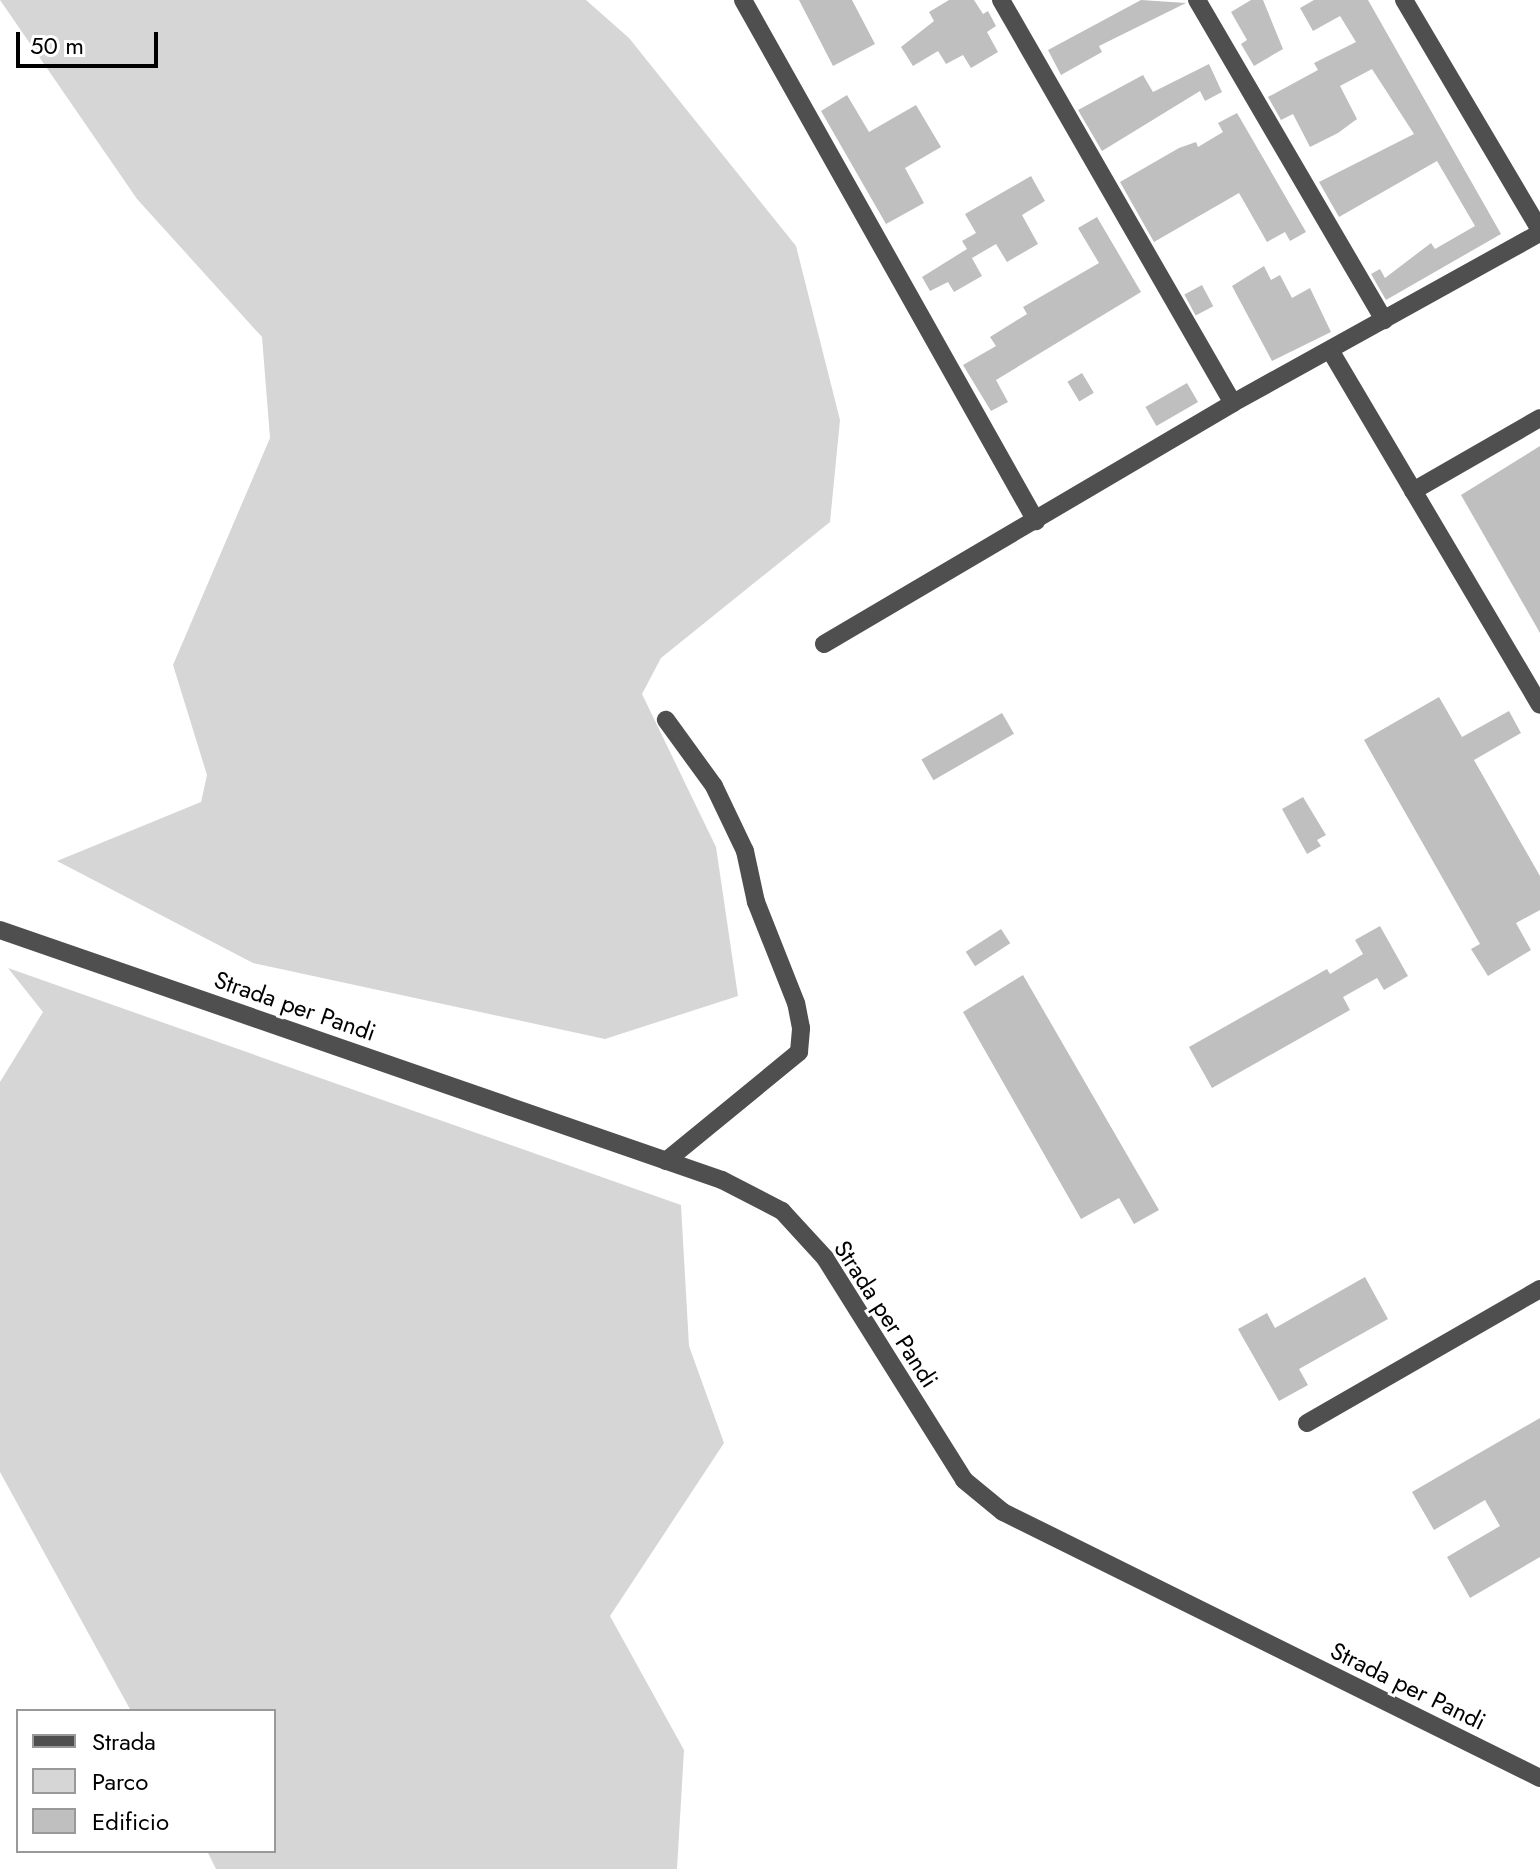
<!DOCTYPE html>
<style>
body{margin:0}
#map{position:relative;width:1540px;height:1869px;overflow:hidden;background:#fff;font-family:Jost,sans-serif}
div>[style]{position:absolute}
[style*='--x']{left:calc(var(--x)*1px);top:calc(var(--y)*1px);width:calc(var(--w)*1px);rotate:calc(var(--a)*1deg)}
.green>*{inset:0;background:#d6d6d6}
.building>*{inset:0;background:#bfbfbf;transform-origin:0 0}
.minor>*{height:18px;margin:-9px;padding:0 9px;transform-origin:9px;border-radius:9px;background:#4f4f4f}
span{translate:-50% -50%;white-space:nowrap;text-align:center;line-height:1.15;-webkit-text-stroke:6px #fff;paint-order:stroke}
.street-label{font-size:24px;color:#000}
.legend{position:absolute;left:16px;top:1709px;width:260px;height:144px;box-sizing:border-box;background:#fff;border:2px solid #999;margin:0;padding:10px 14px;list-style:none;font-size:24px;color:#000}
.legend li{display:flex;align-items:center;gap:16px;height:40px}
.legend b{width:40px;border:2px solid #999}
.scale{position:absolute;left:16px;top:32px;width:142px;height:36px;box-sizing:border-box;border:4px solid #000;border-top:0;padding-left:10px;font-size:24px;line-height:28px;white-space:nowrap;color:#000;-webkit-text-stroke:6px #fff;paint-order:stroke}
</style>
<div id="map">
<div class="green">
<div style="clip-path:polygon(0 0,586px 0,629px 38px,796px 246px,840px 420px,830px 522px,661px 658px,642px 694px,716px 847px,738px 996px,605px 1039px,253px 963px,57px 861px,201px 802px,207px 775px,173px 665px,270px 438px,262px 337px,137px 199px)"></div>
<div style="clip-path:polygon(8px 968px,681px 1205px,689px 1346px,724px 1443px,610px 1616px,684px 1750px,677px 1869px,216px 1869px,207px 1851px,274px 1851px,274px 1711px,131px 1711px,0 1472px,0 1082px,43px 1012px)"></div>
</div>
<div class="building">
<div style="clip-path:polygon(799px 0,852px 0,875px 44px,833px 66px)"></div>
<div style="clip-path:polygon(949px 0,974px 0,983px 14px,988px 11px,996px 26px,987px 32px,998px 52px,971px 68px,963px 55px,946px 64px,938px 51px,913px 66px,901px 47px,934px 21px,929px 12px)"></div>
<div style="clip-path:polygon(1141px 0,1186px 3px,1099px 46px,1102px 52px,1061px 75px,1048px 50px)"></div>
<div style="clip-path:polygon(1251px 0,1263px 0,1283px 49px,1254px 66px,1241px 44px,1247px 40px,1231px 12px)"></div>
<div style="clip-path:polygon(1314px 0,1368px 0,1501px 234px,1386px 300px,1371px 274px,1380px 269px,1385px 278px,1431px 243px,1435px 249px,1475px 226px,1437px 161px,1339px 217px,1319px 182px,1414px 134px,1372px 69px,1340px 86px,1357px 119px,1338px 133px,1310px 147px,1293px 114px,1281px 120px,1268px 97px,1318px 70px,1314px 63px,1356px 42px,1340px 16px,1313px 31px,1300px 8px)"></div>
<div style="clip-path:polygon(1209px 64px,1222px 92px,1205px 101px,1200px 91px,1102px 151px,1078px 110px,1143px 75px,1153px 92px)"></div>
<div style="clip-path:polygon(847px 95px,869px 132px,916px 105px,941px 147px,905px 168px,924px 203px,886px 224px,821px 111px)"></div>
<div style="clip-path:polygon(1237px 113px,1306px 232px,1290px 241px,1285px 232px,1267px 242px,1239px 193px,1154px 242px,1120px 182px,1179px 148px,1196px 142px,1198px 147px,1223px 132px,1218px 123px)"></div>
<div style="clip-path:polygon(1031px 176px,1045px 201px,1022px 215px,1038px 244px,1007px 262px,996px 244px,972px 258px,968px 251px,982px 276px,954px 292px,948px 282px,930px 291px,922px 277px,967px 249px,962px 241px,976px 233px,965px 214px)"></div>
<div style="clip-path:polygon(1097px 217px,1141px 292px,996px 380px,1008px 402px,991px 411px,963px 365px,996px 346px,990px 337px,1027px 314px,1023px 307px,1099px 263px,1078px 228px)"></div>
<div style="clip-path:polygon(1264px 266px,1271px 280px,1280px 275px,1292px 298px,1310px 288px,1331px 332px,1272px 361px,1232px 286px)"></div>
<div style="left:1202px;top:285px;width:24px;height:20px;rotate:62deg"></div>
<div style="left:1082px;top:373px;width:23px;height:17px;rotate:59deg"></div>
<div style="left:1187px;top:383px;width:22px;height:48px;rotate:60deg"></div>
<div style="clip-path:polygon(1540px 446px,1540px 633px,1461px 495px)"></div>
<div style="clip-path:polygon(1439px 697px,1462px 737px,1509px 711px,1521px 733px,1474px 760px,1540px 876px,1540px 910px,1516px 923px,1531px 950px,1488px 976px,1471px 949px,1480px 944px,1364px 740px)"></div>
<div style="left:1002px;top:713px;width:24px;height:93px;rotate:60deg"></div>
<div style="clip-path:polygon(1303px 797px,1326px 835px,1317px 840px,1321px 846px,1307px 854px,1282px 809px)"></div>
<div style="clip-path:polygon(1380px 926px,1408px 976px,1384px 990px,1377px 978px,1343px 997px,1350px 1010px,1212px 1088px,1189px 1047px,1327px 969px,1330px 974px,1363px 954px,1355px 940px)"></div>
<div style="left:1001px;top:929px;width:17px;height:42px;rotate:57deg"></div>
<div style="clip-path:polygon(1023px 975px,1159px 1210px,1134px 1224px,1119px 1198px,1081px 1219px,963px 1012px)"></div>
<div style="clip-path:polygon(1365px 1277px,1388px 1319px,1299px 1369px,1308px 1385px,1279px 1401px,1238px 1329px,1267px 1313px,1275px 1328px)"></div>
<div style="clip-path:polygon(1540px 1418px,1540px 1557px,1470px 1598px,1447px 1557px,1500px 1526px,1485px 1500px,1434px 1530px,1412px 1492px)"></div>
</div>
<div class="minor">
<div style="--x:743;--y:0;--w:598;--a:60.65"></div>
<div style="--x:1001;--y:0;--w:465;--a:60.1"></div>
<div style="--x:1197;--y:0;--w:371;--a:59.7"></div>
<div style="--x:1404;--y:0;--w:267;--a:59.4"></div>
<div style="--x:1330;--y:350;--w:412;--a:59.4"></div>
<div style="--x:1413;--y:491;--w:146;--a:-29.9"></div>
<div style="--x:824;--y:644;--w:475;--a:-30.5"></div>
<div style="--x:1233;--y:403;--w:351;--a:-29"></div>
<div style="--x:0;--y:930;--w:764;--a:19.1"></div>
<div style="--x:722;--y:1180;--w:68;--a:27.3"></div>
<div style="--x:782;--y:1211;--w:64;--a:47.5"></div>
<div style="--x:825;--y:1258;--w:262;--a:57.9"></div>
<div style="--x:964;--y:1480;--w:50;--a:39.4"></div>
<div style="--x:1003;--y:1512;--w:599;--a:26.35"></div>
<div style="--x:666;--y:1161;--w:172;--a:-39.3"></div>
<div style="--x:799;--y:1052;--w:24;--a:-85"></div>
<div style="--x:801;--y:1028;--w:25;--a:-101"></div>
<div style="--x:796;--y:1003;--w:109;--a:-111.6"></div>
<div style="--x:756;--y:902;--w:52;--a:-102.2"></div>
<div style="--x:745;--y:851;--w:72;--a:-115.5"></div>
<div style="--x:714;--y:786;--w:82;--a:-126"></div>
<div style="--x:1307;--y:1423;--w:269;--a:-29.9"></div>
</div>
<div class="street-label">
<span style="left:295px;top:1006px;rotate:19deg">Strada per Pandi</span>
<span style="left:886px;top:1314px;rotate:57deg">Strada per Pandi</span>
<span style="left:1408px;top:1686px;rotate:26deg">Strada per Pandi</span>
</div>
<ul class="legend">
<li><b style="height:10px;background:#4f4f4f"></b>Strada</li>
<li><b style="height:22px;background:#d6d6d6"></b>Parco</li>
<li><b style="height:22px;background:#bfbfbf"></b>Edificio</li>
</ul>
<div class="scale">50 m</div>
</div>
